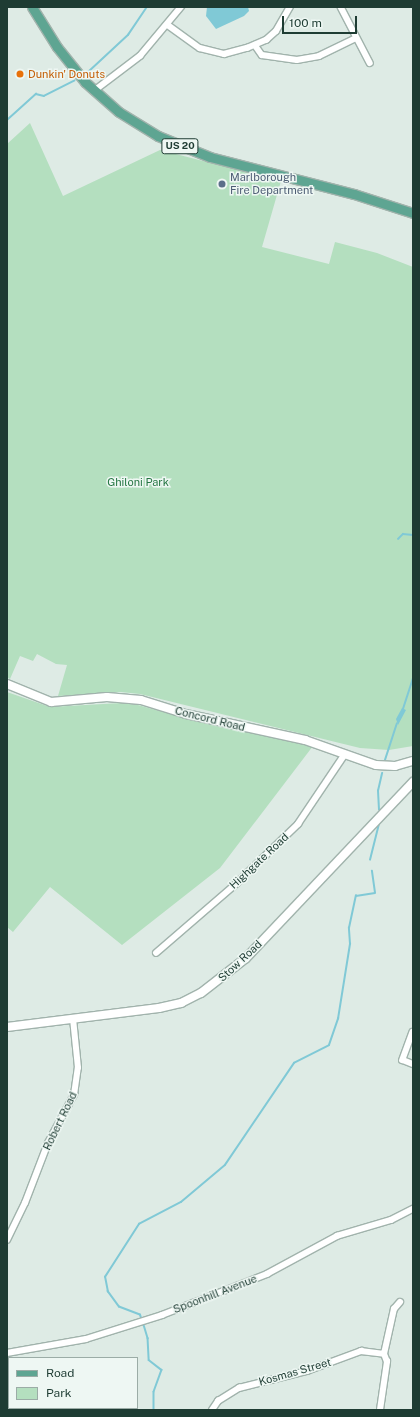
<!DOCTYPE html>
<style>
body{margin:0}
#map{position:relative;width:420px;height:1417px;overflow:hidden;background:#deebe5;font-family:"Public Sans",sans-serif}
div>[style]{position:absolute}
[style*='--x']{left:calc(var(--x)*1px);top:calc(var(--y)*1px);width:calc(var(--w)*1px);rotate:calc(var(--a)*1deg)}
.green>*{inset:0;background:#b4dfbf}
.water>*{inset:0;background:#80c9d6}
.stream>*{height:1.5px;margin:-0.75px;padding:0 0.75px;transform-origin:0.75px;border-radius:0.75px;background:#80c9d6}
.roads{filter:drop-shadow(1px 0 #a1b3ac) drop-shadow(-1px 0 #a1b3ac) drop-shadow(0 1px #a1b3ac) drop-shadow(0 -1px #a1b3ac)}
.street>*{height:5.5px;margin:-2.75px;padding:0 2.75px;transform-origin:2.75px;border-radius:2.75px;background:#fff}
.secondary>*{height:8px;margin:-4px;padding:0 4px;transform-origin:4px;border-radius:4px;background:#fff}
.primary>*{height:9px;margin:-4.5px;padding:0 4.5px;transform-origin:4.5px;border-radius:4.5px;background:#5ea592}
.dots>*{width:11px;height:11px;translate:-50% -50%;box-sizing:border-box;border:2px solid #eef7f3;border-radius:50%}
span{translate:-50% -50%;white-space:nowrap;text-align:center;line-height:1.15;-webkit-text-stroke:3px #eef7f3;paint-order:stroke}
.shield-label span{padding:1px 3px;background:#eef7f3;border:1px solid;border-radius:3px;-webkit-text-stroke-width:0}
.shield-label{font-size:10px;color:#1e3c33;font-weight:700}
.food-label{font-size:11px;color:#c56008}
.left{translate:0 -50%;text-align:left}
.service-label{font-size:11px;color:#4e5e75}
.park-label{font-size:11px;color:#257643}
.street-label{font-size:11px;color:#1e3c33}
.frame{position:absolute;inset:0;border:8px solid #1e3c33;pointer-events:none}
.legend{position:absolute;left:8px;top:1357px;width:130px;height:52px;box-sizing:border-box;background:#eef7f3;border:1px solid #9baca6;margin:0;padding:5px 7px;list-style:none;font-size:12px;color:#1e3c33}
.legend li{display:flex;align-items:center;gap:8px;height:20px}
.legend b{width:20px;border:1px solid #9baca6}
.scale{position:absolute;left:282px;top:16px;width:75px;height:18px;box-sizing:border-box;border:2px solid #1e3c33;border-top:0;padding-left:5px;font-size:12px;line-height:14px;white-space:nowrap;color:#1e3c33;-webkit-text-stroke:3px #eef7f3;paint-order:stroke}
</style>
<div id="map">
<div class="green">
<div style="clip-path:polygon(30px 123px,63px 196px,160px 150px,281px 181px,262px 247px,329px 264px,335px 242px,377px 253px,413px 267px,413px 746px,389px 750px,360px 748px,140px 694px,121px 692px,58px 696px,67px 665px,56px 664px,37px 654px,33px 661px,20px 656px,10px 679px,7px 677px,7px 144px)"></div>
<div style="clip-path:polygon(7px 692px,50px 707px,121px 703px,138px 705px,199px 722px,313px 746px,220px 868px,122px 945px,50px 887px,13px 932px,7px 927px)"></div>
</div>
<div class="water">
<div style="clip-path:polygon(207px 7px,248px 7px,249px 11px,244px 16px,216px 29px,206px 16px)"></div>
<div style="clip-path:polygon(402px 708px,406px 710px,398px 725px,396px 719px)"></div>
</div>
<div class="stream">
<div style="--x:87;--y:73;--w:56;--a:-42.8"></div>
<div style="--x:128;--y:35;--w:34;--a:-56"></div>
<div style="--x:7;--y:120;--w:39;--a:-42"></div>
<div style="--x:36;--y:94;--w:8;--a:14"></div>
<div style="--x:44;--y:96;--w:34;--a:-27"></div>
<div style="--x:398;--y:539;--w:7;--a:-45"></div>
<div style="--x:403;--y:534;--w:10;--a:6"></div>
<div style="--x:403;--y:709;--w:33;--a:-72"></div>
<div style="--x:385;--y:760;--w:38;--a:-72"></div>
<div style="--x:379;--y:810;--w:19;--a:-93"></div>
<div style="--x:378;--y:791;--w:18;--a:-77"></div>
<div style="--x:370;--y:860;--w:38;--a:-76"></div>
<div style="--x:141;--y:1318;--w:3;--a:-108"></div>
<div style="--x:140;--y:1315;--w:22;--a:-159"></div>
<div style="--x:119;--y:1307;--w:19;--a:-126"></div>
<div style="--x:108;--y:1292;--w:15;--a:-101"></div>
<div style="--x:105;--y:1277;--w:63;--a:-57.3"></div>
<div style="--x:139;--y:1224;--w:47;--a:-27.6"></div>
<div style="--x:181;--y:1202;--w:57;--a:-40.1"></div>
<div style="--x:225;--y:1165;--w:123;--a:-55.9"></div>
<div style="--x:294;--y:1063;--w:39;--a:-27"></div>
<div style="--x:329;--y:1045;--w:28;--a:-71"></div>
<div style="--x:338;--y:1019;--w:76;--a:-80.9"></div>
<div style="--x:350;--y:944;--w:16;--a:-94"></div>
<div style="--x:349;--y:928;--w:33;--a:-78"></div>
<div style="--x:356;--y:896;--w:19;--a:-9"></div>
<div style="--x:375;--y:893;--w:22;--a:-98"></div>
<div style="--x:144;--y:1325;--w:14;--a:73"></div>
<div style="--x:148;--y:1338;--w:22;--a:87"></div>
<div style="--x:149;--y:1360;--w:16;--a:38"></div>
<div style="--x:162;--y:1370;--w:23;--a:110"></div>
<div style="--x:154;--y:1392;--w:18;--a:90"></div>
</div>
<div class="roads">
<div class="street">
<div style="--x:341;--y:7;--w:63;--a:62.6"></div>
<div style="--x:168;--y:25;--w:39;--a:36"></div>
<div style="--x:200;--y:48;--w:25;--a:14"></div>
<div style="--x:224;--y:54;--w:24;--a:-15"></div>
<div style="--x:247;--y:48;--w:21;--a:-23"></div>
<div style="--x:266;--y:40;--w:13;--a:-42"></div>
<div style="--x:276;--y:31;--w:28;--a:-60"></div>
<div style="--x:255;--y:45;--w:12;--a:55"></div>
<div style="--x:262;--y:55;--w:35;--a:8"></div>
<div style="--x:297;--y:60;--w:22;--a:-10"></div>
<div style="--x:319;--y:56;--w:41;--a:-25.9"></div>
<div style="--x:94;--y:91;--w:58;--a:-37.3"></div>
<div style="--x:140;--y:56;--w:64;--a:-50.1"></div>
<div style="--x:156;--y:953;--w:107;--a:-40.8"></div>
<div style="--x:237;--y:883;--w:85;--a:-44"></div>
<div style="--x:298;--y:824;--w:84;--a:-56.1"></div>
<div style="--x:413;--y:1032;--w:30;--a:110"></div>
<div style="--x:403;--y:1060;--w:11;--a:22"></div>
<div style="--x:7;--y:1240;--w:41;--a:-64.1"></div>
<div style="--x:25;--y:1203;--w:64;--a:-69"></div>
<div style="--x:48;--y:1143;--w:55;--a:-61.6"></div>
<div style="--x:74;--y:1095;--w:27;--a:-82"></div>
<div style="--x:78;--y:1068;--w:49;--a:-95.8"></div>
<div style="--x:7;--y:1353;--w:80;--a:-10"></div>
<div style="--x:86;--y:1339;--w:80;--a:-17.5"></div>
<div style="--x:162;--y:1315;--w:113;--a:-21.3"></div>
<div style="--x:267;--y:1274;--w:80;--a:-28.5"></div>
<div style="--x:337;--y:1236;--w:56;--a:-16.5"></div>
<div style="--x:391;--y:1220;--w:25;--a:-27"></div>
<div style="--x:212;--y:1410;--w:11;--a:-56"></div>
<div style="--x:218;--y:1401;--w:25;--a:-32"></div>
<div style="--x:239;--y:1388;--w:70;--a:-14"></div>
<div style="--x:307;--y:1371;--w:58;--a:-20.3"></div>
<div style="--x:361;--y:1351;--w:23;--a:7"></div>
<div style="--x:380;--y:1410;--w:49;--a:-81.7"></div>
<div style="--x:387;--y:1362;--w:9;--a:-111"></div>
<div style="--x:384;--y:1354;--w:46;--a:-77.5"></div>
<div style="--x:394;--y:1309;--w:9;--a:-49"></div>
</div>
<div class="secondary">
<div style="--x:7;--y:684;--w:48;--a:22.2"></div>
<div style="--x:51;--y:702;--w:56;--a:-5.1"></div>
<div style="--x:107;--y:697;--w:34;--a:5"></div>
<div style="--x:141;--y:700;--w:47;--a:17.3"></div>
<div style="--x:186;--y:714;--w:122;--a:12.3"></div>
<div style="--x:305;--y:740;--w:75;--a:19.4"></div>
<div style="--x:376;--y:765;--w:19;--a:3"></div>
<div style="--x:395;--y:766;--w:19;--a:-16"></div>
<div style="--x:7;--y:1027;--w:153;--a:-7.1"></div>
<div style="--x:159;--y:1008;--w:23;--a:-13"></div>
<div style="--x:181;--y:1003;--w:22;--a:-27"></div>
<div style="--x:201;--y:993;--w:57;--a:-37.9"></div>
<div style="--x:246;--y:958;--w:243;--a:-46.5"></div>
</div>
<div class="primary">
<div style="--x:32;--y:7;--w:47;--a:58"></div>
<div style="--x:57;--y:47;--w:45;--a:51.3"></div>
<div style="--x:85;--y:82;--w:45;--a:41.4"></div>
<div style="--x:119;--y:112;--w:46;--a:31.6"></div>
<div style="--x:158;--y:136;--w:56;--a:22"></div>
<div style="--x:210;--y:157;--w:149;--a:14.4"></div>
<div style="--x:354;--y:194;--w:62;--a:17.9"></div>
</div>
</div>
<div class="dots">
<div style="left:20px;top:74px;background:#e8710a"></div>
<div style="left:222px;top:184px;background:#5c6f8a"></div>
</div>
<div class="shield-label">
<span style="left:180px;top:146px">US 20</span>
</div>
<div class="food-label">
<span class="left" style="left:28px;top:74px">Dunkin' Donuts</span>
</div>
<div class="service-label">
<span class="left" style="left:230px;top:184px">Marlborough<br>Fire Department</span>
</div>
<div class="park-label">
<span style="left:138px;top:482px">Ghiloni Park</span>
</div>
<div class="street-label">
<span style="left:210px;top:719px;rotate:14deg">Concord Road</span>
<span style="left:259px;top:861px;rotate:-43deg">Highgate Road</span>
<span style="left:240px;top:961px;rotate:-43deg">Stow Road</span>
<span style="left:60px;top:1121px;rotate:-64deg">Robert Road</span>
<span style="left:215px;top:1294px;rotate:-21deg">Spoonhill Avenue</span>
<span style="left:295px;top:1372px;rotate:-16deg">Kosmas Street</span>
</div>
<div class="frame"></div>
<ul class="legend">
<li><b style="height:5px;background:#5ea592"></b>Road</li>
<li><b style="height:11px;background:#b4dfbf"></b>Park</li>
</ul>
<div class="scale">100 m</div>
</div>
